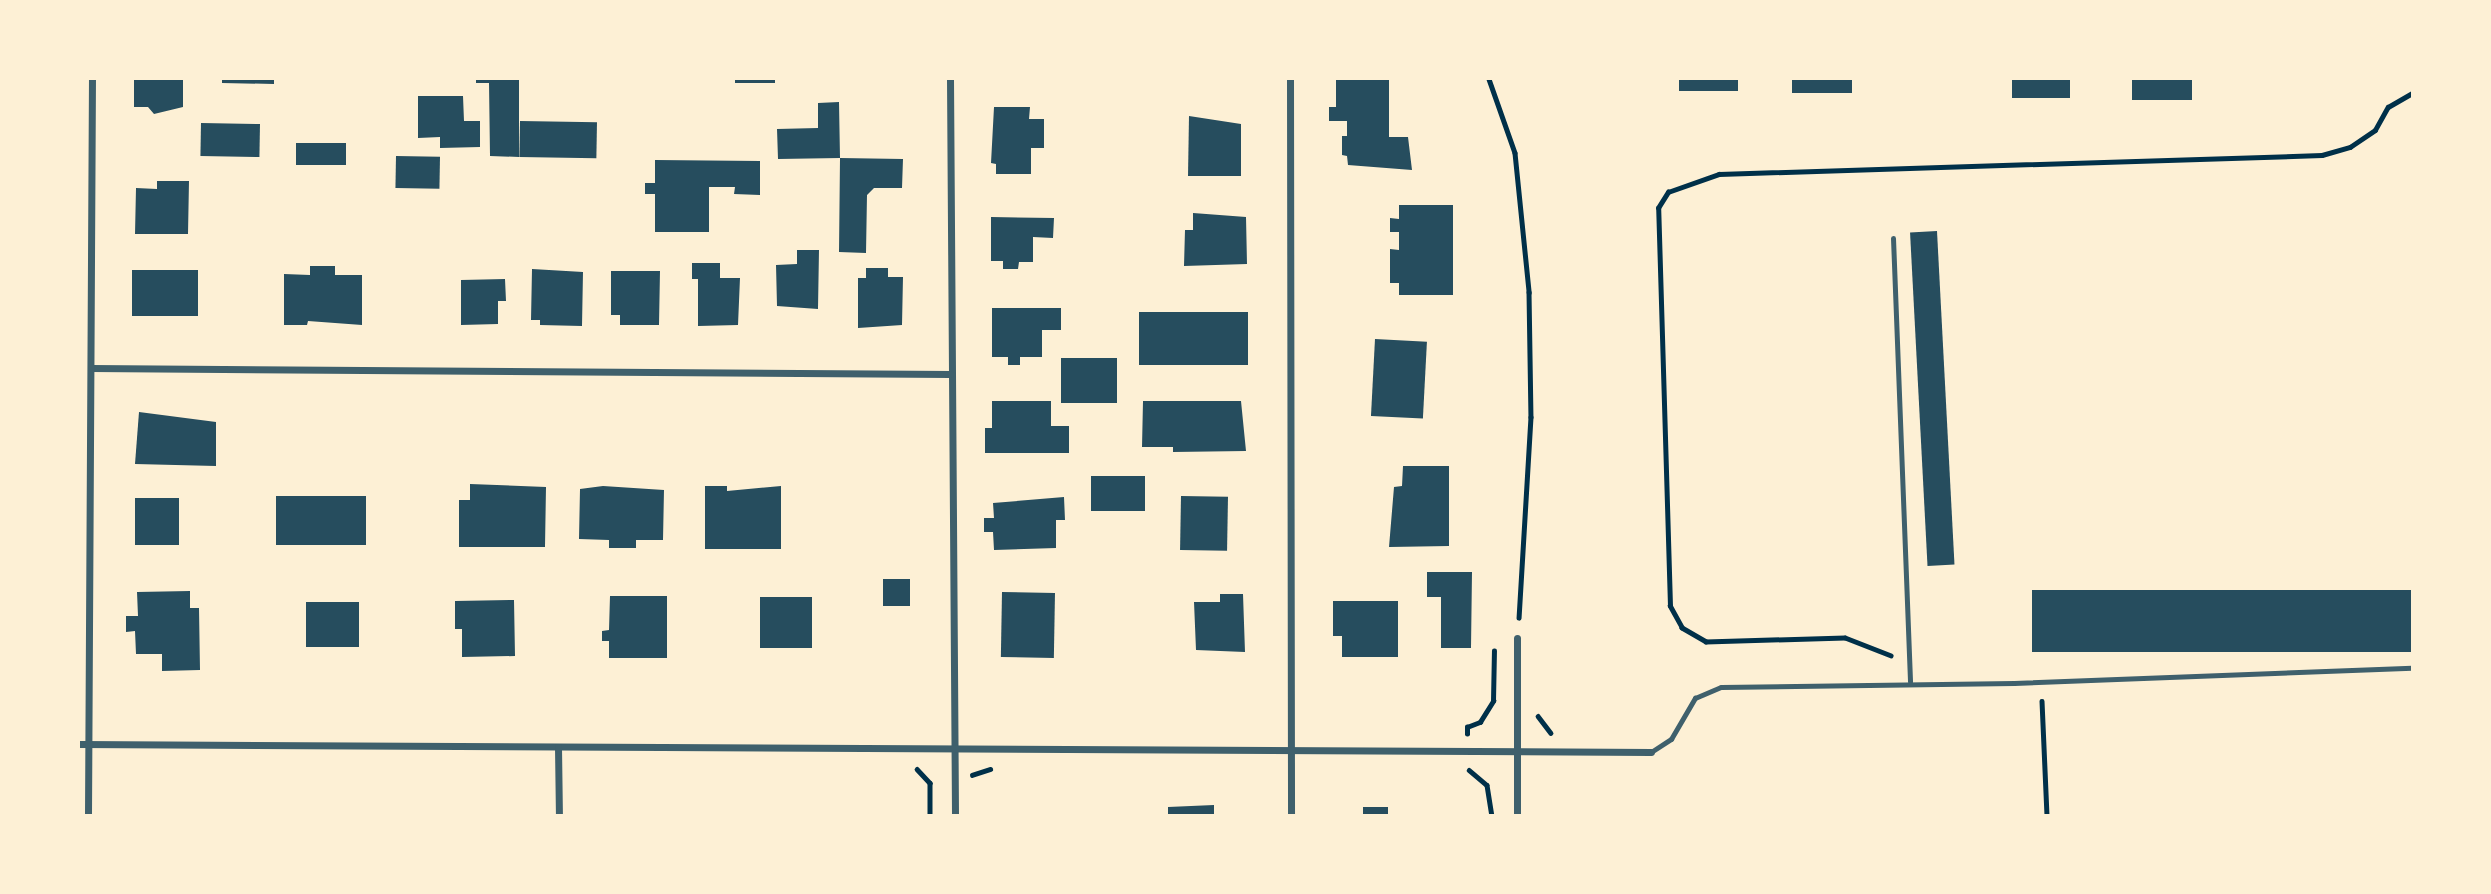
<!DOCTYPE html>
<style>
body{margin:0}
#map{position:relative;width:2491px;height:894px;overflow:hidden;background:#fdf0d5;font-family:"Space Grotesk",sans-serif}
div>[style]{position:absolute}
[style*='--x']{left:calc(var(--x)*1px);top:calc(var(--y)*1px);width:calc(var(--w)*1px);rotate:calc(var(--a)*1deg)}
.building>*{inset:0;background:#264d5e;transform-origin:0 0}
.path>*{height:4.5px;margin:-2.25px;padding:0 2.25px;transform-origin:2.25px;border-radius:2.25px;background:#003049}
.service>*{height:5px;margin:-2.5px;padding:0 2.5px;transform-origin:2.5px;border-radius:2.5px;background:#3f606c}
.minor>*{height:7px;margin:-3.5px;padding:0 3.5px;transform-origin:3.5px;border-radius:3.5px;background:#3f606c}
span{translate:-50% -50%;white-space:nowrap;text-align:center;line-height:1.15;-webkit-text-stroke:5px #fdf0d5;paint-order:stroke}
.frame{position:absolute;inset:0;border:80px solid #fdf0d5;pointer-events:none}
</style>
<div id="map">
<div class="building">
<div style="clip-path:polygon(134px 79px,183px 79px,183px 107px,154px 114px,148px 107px,134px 107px)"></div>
<div style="clip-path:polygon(222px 79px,274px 79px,274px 84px,222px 83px)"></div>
<div style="clip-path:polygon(476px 79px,519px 79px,519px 157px,490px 156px,489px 83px,476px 83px)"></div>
<div style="left:735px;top:79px;width:40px;height:4px"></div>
<div style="clip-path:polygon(1336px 79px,1389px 79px,1389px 137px,1408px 137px,1412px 170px,1348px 165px,1347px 156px,1342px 155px,1342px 136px,1347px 136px,1347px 121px,1329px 121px,1329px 107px,1336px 107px)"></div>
<div style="left:1679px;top:79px;width:59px;height:12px"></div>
<div style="left:1792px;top:79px;width:60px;height:14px"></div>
<div style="left:2012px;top:79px;width:58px;height:19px"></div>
<div style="left:2132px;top:79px;width:60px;height:21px"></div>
<div style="clip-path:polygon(418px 96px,463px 96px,464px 121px,480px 121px,480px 147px,440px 148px,440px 137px,418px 138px)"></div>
<div style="clip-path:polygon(839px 102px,840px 158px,903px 159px,902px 188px,874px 188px,867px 195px,866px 253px,839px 252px,840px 158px,778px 159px,777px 129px,818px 128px,818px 103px)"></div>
<div style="clip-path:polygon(994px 107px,1030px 107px,1029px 119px,1044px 119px,1044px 148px,1031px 148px,1031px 174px,996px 174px,996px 164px,991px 163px)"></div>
<div style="clip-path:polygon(1189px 116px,1241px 124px,1241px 176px,1188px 176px)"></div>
<div style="left:520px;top:121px;width:77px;height:36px;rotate:1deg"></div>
<div style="left:201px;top:123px;width:59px;height:33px;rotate:1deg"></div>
<div style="left:296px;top:143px;width:50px;height:22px"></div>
<div style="left:396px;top:156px;width:44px;height:32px;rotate:1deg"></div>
<div style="clip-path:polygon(655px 160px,760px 161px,760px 195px,734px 194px,735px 187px,709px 187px,709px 232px,655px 232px,655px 194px,645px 194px,645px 183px,655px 183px)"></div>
<div style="clip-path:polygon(157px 181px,189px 181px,188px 234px,135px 234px,136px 188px,157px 189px)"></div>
<div style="clip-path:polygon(1399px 205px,1453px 205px,1453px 295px,1399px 295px,1399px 283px,1390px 283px,1390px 249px,1399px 250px,1399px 232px,1390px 232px,1390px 218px,1399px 219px)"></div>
<div style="clip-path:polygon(1193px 213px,1246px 217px,1247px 264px,1184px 266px,1185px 230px,1193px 230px)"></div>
<div style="clip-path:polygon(991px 217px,1054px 218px,1053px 238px,1033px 237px,1033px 262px,1019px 262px,1018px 269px,1003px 269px,1003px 261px,991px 261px)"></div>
<div style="left:1937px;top:231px;width:334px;height:27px;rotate:87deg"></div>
<div style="clip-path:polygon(797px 250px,819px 250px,818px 309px,777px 306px,776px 265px,797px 264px)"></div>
<div style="clip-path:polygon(692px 263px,720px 263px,720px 278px,740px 278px,738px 325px,698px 326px,698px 279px,692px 279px)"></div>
<div style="clip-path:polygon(310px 266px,335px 266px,335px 275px,362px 275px,362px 325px,308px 321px,307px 325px,284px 325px,284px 274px,310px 275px)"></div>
<div style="clip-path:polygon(866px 268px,888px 268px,888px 277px,903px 277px,902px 325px,858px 328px,858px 278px,866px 278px)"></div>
<div style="clip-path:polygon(532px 269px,583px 272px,582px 326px,540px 325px,540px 320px,531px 320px)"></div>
<div style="left:132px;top:270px;width:66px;height:46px"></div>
<div style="clip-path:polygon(611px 271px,660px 271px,659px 325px,620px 325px,620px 315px,611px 315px)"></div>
<div style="clip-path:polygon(505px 279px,506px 301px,498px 301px,498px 324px,461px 325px,461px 280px)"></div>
<div style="clip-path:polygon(992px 308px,1061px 308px,1061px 330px,1042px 330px,1042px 357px,1020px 357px,1020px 365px,1008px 365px,1008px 357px,992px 357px)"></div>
<div style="left:1139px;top:312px;width:109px;height:53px"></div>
<div style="left:1375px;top:339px;width:52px;height:77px;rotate:3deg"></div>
<div style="left:1061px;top:358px;width:56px;height:45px"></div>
<div style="clip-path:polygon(992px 401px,1051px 401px,1051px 426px,1069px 426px,1069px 453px,985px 453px,985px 428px,992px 428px)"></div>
<div style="clip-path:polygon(1143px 401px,1241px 401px,1246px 451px,1173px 452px,1173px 447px,1142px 447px)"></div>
<div style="clip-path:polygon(139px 412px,216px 422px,216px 466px,135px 464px)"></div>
<div style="clip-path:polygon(1403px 466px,1449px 466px,1449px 546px,1389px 547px,1394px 487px,1402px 486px)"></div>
<div style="left:1091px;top:476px;width:54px;height:35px"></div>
<div style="clip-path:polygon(470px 484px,546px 487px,545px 547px,459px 547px,459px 500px,470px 500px)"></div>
<div style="clip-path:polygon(603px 486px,664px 490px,663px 540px,636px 540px,636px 548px,609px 548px,609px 540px,579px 539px,580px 489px)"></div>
<div style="clip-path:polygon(705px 486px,727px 486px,727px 491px,781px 486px,781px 549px,705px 549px)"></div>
<div style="left:276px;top:496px;width:90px;height:49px"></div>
<div style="left:1181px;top:496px;width:47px;height:54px;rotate:1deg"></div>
<div style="clip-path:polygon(1064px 497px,1065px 520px,1056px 520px,1056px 548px,994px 550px,993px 532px,984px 532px,984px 518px,994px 518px,993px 503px)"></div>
<div style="left:135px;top:498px;width:44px;height:47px"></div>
<div style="clip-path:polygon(1427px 572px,1472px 572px,1471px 648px,1441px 648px,1441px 597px,1427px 597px)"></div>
<div style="left:910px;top:579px;width:27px;height:27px;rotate:90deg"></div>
<div style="left:2412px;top:590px;width:62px;height:380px;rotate:90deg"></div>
<div style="clip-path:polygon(190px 591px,190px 608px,199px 608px,200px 670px,162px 671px,162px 654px,136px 654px,135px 631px,126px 632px,126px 616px,138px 616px,137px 592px)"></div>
<div style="left:1002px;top:592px;width:53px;height:65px;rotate:1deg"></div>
<div style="clip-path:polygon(1220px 594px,1243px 594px,1245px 652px,1196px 650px,1194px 602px,1220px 602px)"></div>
<div style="clip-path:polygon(610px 596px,667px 596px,667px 658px,609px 658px,609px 641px,602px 641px,602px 631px,609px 630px)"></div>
<div style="left:760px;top:597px;width:52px;height:51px"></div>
<div style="clip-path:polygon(514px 600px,515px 656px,462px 657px,462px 629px,455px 629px,455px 601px)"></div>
<div style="clip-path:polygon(1333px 601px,1398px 601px,1398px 657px,1342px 657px,1342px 636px,1333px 636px)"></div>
<div style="left:306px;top:602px;width:53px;height:45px"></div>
<div style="clip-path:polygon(1214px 805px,1214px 815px,1168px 815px,1168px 807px)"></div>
<div style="left:1363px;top:807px;width:25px;height:8px"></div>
</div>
<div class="path">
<div style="--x:1489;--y:79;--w:78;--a:70.6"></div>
<div style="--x:1515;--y:153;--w:140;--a:84.2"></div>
<div style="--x:1529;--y:292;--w:125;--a:89.1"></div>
<div style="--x:1531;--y:417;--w:201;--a:93.4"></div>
<div style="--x:1891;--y:656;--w:49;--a:-158.6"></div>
<div style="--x:1845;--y:638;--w:139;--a:178.4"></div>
<div style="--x:1706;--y:642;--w:28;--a:-150"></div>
<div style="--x:1682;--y:628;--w:25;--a:-119"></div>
<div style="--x:1670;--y:606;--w:398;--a:-91.7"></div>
<div style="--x:1658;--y:208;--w:19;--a:-58"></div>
<div style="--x:1668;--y:192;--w:54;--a:-19.4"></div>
<div style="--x:1719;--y:174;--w:603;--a:-1.8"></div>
<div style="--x:2322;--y:155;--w:29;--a:-16"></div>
<div style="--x:2350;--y:147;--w:30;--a:-34"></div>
<div style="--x:2375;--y:130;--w:26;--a:-61"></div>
<div style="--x:2388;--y:107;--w:28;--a:-30"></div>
<div style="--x:2042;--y:701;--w:114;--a:87.5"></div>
<div style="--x:1538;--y:716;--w:21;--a:53"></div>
<div style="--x:1467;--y:734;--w:7;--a:-90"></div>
<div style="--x:1467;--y:727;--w:14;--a:-21"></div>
<div style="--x:1480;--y:722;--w:25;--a:-58"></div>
<div style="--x:1493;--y:701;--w:50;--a:-88.9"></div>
<div style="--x:917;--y:769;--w:19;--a:47"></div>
<div style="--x:930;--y:783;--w:32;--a:90"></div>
<div style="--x:1469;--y:770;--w:23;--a:40"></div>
<div style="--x:1487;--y:785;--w:30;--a:81"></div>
<div style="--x:972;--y:775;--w:19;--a:-18"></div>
</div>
<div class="service">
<div style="--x:1893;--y:238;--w:444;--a:87.8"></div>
<div style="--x:1651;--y:752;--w:24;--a:-33"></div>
<div style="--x:1671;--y:739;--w:48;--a:-59.7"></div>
<div style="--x:1695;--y:698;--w:28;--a:-23"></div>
<div style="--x:1721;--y:687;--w:293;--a:-0.8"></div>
<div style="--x:2014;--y:683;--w:398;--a:-2.2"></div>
</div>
<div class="minor">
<div style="--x:950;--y:79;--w:736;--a:89.61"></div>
<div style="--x:1290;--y:79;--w:736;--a:89.92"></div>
<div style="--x:91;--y:368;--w:859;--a:0.4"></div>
<div style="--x:79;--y:744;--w:1572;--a:0.29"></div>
<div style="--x:558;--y:747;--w:68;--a:89.2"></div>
<div style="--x:88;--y:815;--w:736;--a:-89.69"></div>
<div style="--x:1517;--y:815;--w:177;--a:-90"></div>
</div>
<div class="frame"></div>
</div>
